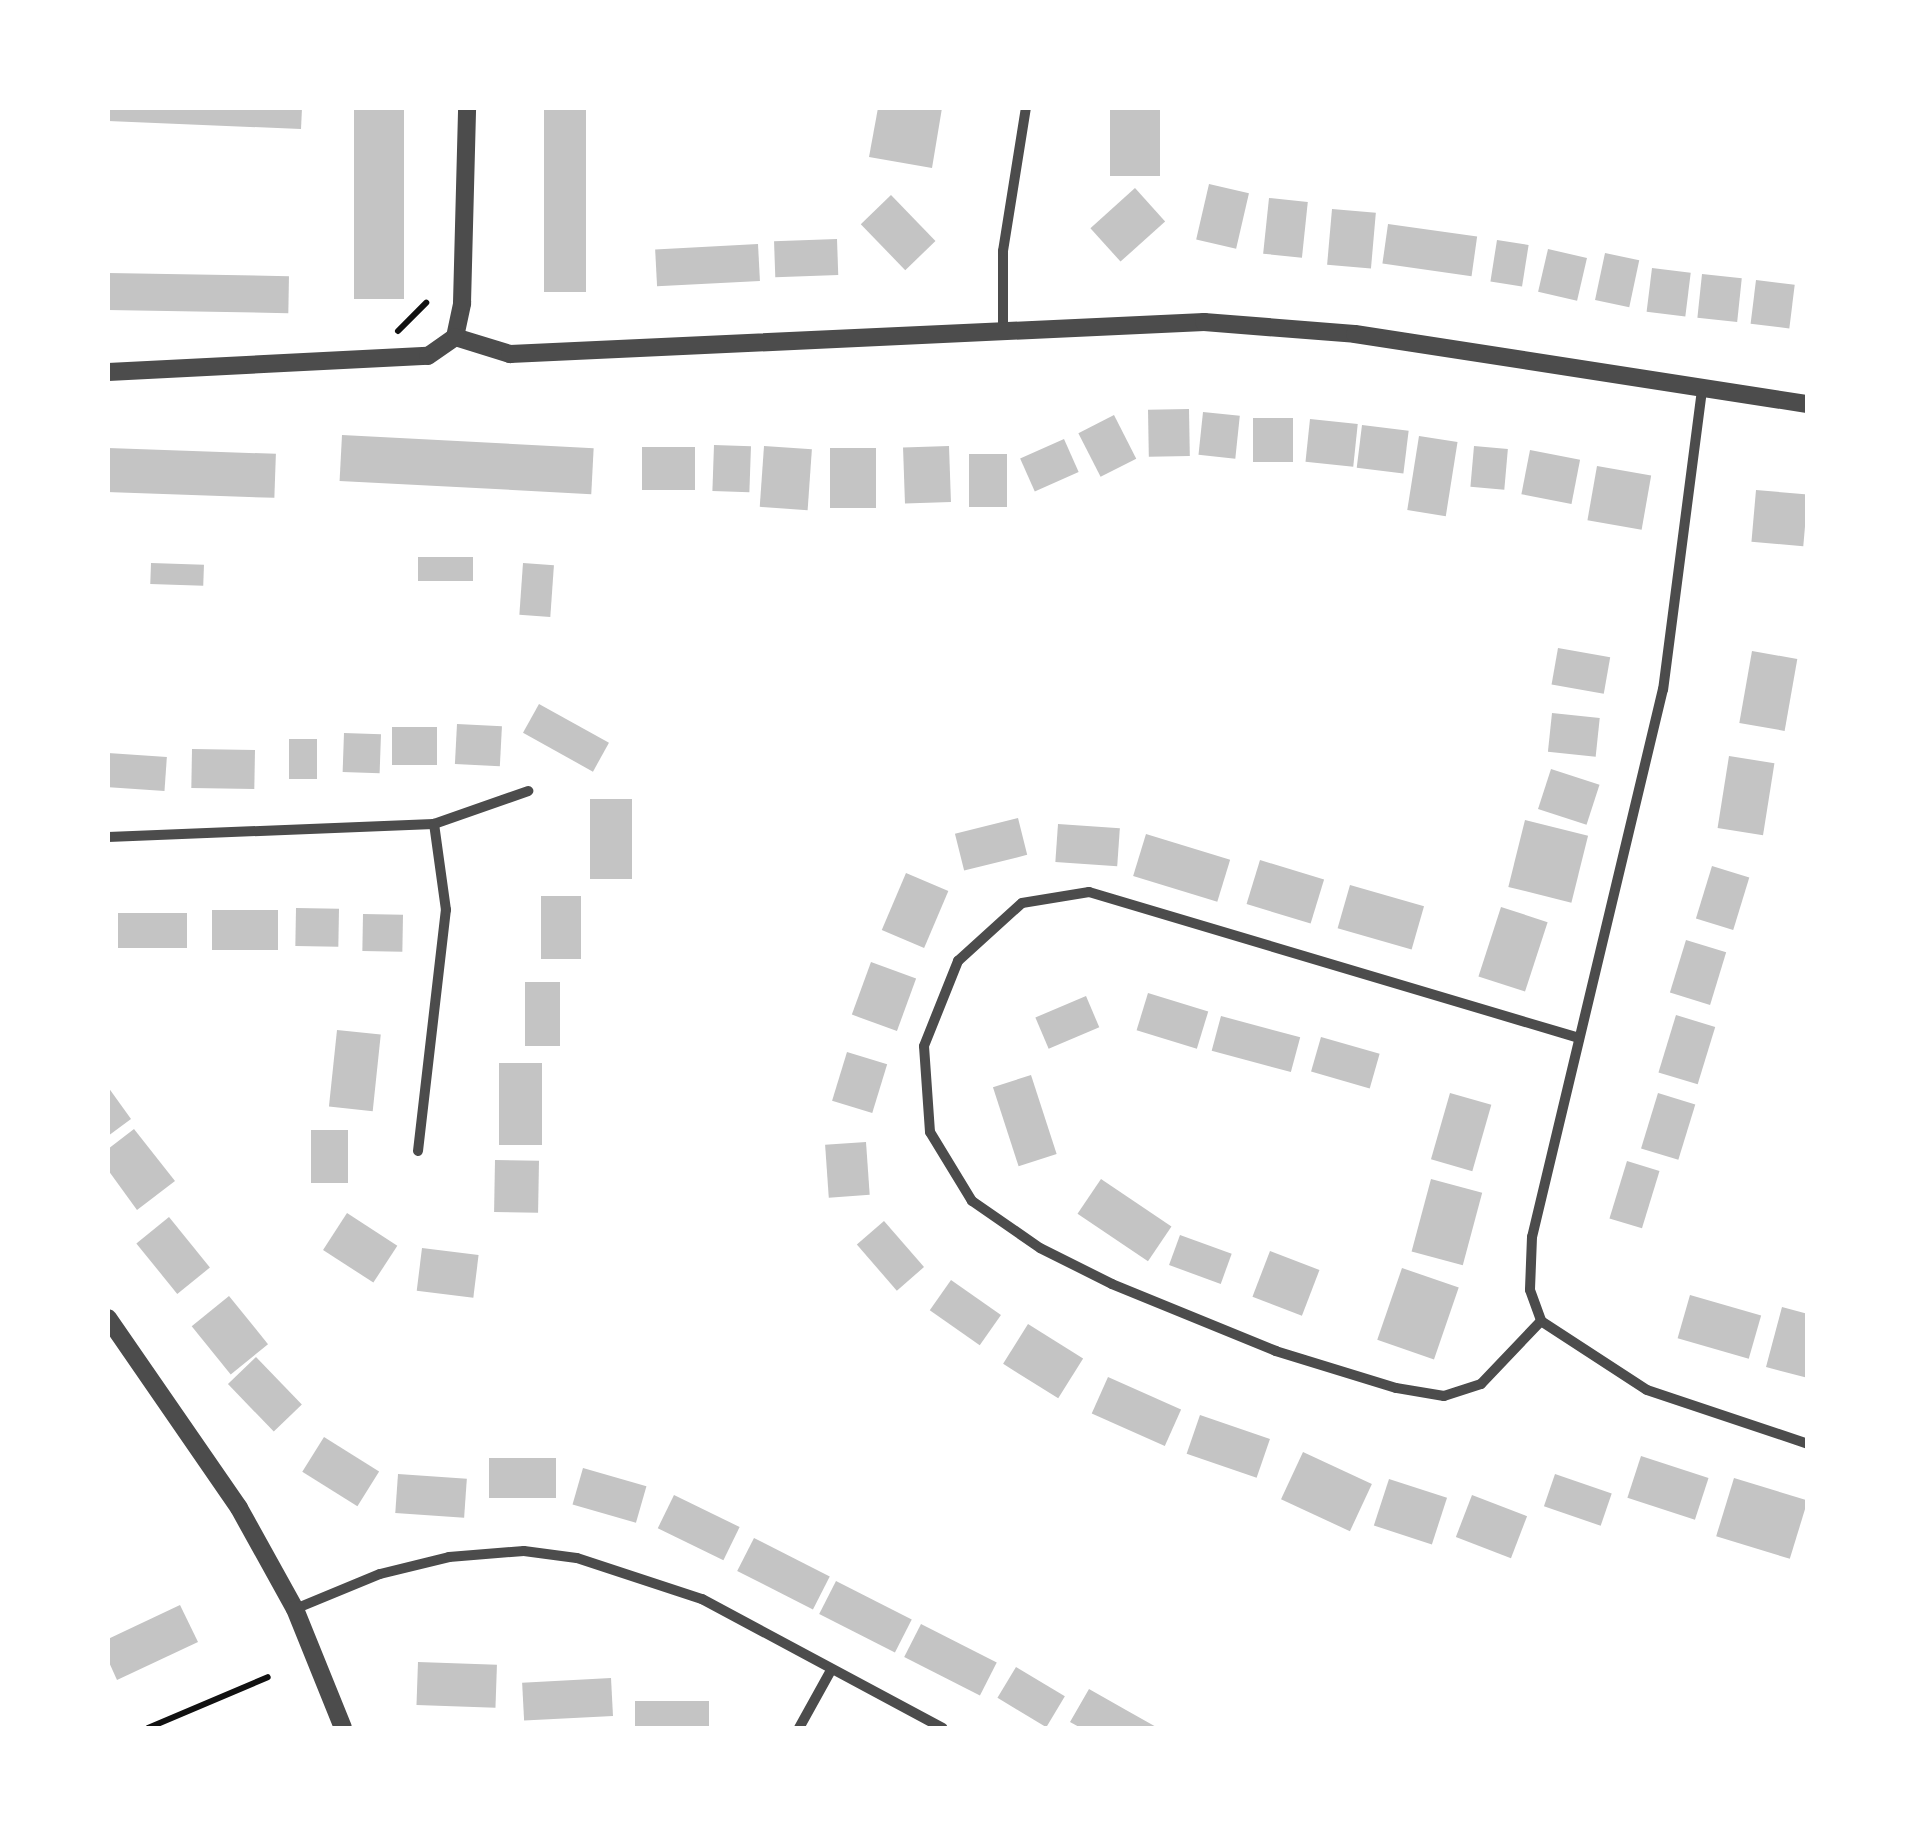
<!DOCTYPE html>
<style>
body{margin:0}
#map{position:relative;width:1915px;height:1836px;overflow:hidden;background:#fff;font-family:Rubik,sans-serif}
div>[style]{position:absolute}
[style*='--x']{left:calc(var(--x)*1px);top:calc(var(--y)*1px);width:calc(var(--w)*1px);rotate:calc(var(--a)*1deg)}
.building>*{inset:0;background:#c4c4c4;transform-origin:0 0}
.path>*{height:6px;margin:-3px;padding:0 3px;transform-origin:3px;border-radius:3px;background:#111}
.minor>*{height:10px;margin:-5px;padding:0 5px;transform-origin:5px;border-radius:5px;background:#4c4c4c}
.tertiary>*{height:18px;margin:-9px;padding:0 9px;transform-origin:9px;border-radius:9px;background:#4c4c4c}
span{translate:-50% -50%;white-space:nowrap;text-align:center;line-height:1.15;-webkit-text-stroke:10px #fff;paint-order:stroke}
.frame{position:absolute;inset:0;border:110px solid #fff;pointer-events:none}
</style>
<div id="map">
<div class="building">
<div style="clip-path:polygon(108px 108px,302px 108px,301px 129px,108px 121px)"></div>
<div style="left:354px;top:108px;width:50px;height:191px"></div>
<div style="left:544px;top:108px;width:42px;height:184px"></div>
<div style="clip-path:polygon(878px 108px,942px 108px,932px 168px,869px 157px)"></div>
<div style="left:1110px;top:108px;width:50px;height:68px"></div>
<div style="left:1209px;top:184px;width:41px;height:57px;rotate:13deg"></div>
<div style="left:1135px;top:188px;width:45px;height:60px;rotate:48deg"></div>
<div style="left:891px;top:195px;width:64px;height:42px;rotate:46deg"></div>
<div style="left:1269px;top:198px;width:39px;height:56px;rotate:6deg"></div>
<div style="left:1332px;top:209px;width:44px;height:56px;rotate:5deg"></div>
<div style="left:1388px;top:224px;width:90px;height:40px;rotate:8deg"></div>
<div style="left:837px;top:239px;width:36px;height:63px;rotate:88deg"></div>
<div style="left:1497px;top:240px;width:32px;height:42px;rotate:9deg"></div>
<div style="left:758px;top:244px;width:37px;height:103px;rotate:87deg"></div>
<div style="left:1548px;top:249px;width:40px;height:44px;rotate:13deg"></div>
<div style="left:1605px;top:253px;width:35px;height:48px;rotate:12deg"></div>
<div style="left:1652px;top:268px;width:39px;height:44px;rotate:7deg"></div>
<div style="left:108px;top:273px;width:181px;height:37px;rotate:1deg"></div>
<div style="left:1702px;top:274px;width:40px;height:44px;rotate:6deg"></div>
<div style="left:1756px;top:280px;width:39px;height:44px;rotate:7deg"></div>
<div style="left:1189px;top:409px;width:47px;height:41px;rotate:89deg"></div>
<div style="left:1203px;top:412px;width:37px;height:43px;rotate:6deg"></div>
<div style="left:1114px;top:415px;width:49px;height:40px;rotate:63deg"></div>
<div style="left:1253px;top:418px;width:40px;height:44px"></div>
<div style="left:1310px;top:419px;width:48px;height:43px;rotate:6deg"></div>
<div style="left:1362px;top:425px;width:47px;height:43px;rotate:7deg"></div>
<div style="left:342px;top:435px;width:252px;height:46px;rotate:3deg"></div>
<div style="left:1419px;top:436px;width:39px;height:75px;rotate:9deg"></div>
<div style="left:1064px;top:439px;width:36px;height:48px;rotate:66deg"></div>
<div style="left:714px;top:445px;width:37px;height:46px;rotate:2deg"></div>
<div style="left:764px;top:446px;width:48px;height:61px;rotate:4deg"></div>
<div style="left:949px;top:446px;width:56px;height:46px;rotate:88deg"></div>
<div style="left:1474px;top:446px;width:34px;height:41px;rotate:5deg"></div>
<div style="left:642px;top:447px;width:53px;height:43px"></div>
<div style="left:108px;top:448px;width:168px;height:44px;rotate:2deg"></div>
<div style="left:830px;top:448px;width:46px;height:60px"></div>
<div style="left:1530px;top:450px;width:51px;height:45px;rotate:11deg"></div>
<div style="left:969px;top:454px;width:38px;height:53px"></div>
<div style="left:1597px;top:466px;width:55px;height:55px;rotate:10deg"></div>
<div style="left:1756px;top:490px;width:52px;height:52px;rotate:5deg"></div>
<div style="left:418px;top:557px;width:55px;height:24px"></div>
<div style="left:151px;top:563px;width:53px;height:21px;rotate:2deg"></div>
<div style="left:523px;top:563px;width:31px;height:52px;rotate:4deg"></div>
<div style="left:1558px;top:648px;width:53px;height:37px;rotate:10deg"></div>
<div style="left:1752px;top:651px;width:46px;height:73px;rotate:10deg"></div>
<div style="left:539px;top:704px;width:80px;height:33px;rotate:29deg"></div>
<div style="left:1552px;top:713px;width:48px;height:39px;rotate:6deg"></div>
<div style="left:457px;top:724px;width:45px;height:40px;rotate:3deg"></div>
<div style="left:392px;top:727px;width:45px;height:38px"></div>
<div style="left:344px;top:733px;width:37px;height:39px;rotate:2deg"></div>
<div style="left:289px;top:739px;width:28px;height:40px"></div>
<div style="left:192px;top:749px;width:63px;height:39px;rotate:1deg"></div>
<div style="left:108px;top:753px;width:59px;height:34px;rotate:4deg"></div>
<div style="left:1729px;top:756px;width:46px;height:73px;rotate:9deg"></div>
<div style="left:1551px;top:769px;width:51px;height:42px;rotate:18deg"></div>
<div style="left:590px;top:799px;width:42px;height:80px"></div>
<div style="left:1018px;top:818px;width:38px;height:65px;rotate:76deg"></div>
<div style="left:1525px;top:820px;width:65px;height:69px;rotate:14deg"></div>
<div style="left:1058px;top:824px;width:62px;height:38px;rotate:4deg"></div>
<div style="left:1146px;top:834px;width:88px;height:44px;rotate:17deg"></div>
<div style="left:1260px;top:860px;width:67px;height:46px;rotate:17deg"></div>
<div style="left:1712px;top:866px;width:39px;height:55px;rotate:17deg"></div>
<div style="left:906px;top:873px;width:46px;height:62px;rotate:23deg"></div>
<div style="left:1350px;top:885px;width:77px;height:45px;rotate:16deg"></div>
<div style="left:541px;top:896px;width:40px;height:63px"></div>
<div style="left:1501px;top:907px;width:49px;height:73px;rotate:18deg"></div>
<div style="left:296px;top:908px;width:43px;height:38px;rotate:1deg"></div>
<div style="left:212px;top:910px;width:66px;height:40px"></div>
<div style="left:187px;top:913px;width:35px;height:69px;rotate:90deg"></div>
<div style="left:363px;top:914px;width:40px;height:37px;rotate:1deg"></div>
<div style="left:1686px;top:940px;width:42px;height:55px;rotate:17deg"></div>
<div style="left:871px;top:962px;width:48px;height:56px;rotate:20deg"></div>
<div style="left:525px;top:982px;width:35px;height:64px"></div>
<div style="left:1148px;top:993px;width:63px;height:39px;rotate:17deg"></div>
<div style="left:1086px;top:996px;width:34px;height:55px;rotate:67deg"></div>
<div style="left:1676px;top:1015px;width:41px;height:60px;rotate:17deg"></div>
<div style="left:1221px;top:1016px;width:82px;height:36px;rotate:15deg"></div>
<div style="left:337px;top:1030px;width:44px;height:77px;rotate:6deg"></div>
<div style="left:1321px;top:1037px;width:61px;height:36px;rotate:16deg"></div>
<div style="left:847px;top:1052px;width:42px;height:51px;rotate:17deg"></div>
<div style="left:499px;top:1063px;width:43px;height:82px"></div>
<div style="left:1031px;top:1075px;width:83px;height:40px;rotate:72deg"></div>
<div style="clip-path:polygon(108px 1087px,131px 1119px,108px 1136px)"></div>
<div style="left:1450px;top:1093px;width:43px;height:69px;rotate:16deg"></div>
<div style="left:1658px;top:1093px;width:39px;height:58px;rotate:17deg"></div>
<div style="clip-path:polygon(134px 1129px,175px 1181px,137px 1210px,108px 1170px,108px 1149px)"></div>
<div style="left:348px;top:1130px;width:53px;height:37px;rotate:90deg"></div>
<div style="left:866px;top:1142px;width:53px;height:41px;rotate:86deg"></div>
<div style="left:495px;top:1160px;width:44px;height:52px;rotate:1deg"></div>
<div style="left:1627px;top:1161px;width:34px;height:60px;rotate:17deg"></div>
<div style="left:1101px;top:1179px;width:85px;height:42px;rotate:34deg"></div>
<div style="left:1431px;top:1179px;width:53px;height:75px;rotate:15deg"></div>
<div style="left:347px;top:1213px;width:60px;height:44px;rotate:33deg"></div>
<div style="left:169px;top:1217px;width:65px;height:42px;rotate:51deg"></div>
<div style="left:884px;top:1221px;width:61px;height:36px;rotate:49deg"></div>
<div style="left:1180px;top:1235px;width:55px;height:32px;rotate:20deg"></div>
<div style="left:422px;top:1248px;width:57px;height:43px;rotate:7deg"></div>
<div style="left:1270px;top:1251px;width:53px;height:49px;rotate:21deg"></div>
<div style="left:1402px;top:1268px;width:60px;height:76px;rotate:19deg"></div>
<div style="left:951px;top:1280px;width:61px;height:37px;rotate:35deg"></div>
<div style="left:1690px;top:1295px;width:74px;height:45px;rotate:16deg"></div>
<div style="left:229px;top:1296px;width:62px;height:48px;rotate:51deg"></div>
<div style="clip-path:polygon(1782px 1307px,1808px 1314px,1808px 1378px,1766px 1367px)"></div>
<div style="left:1028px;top:1324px;width:65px;height:47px;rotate:32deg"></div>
<div style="left:256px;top:1357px;width:66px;height:39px;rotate:46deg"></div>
<div style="left:1108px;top:1377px;width:80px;height:40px;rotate:24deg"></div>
<div style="left:1200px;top:1415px;width:74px;height:41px;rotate:19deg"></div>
<div style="left:324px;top:1437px;width:65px;height:41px;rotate:32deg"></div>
<div style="left:1303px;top:1452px;width:76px;height:52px;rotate:25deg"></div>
<div style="left:1641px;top:1456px;width:71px;height:44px;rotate:18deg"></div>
<div style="left:489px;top:1458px;width:67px;height:40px"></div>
<div style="left:583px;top:1468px;width:66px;height:38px;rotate:16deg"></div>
<div style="left:398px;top:1474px;width:69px;height:39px;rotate:4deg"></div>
<div style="left:1555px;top:1474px;width:60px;height:34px;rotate:19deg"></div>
<div style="left:1734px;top:1478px;width:77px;height:61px;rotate:17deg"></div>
<div style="left:1389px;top:1479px;width:61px;height:49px;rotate:18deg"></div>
<div style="left:674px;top:1495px;width:73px;height:37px;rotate:26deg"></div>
<div style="left:1472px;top:1495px;width:59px;height:45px;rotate:21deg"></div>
<div style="left:754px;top:1538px;width:85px;height:37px;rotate:27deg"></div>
<div style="left:836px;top:1581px;width:85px;height:37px;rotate:27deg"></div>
<div style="clip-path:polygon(180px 1605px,198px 1642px,117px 1680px,108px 1660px,108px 1639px)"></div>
<div style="left:921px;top:1624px;width:85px;height:37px;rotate:27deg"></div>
<div style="left:418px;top:1662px;width:79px;height:43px;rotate:2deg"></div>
<div style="left:1016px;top:1667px;width:57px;height:36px;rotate:31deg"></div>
<div style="left:611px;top:1678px;width:38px;height:89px;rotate:87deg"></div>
<div style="clip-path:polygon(1089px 1689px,1126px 1710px,1158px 1728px,1081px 1728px,1070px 1722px)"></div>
<div style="left:635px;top:1701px;width:74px;height:27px"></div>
</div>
<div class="path">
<div style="--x:398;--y:331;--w:40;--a:-45"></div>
<div style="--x:148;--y:1728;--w:130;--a:-23"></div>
</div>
<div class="minor">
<div style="--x:1003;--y:332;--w:81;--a:-90"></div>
<div style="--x:1003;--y:251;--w:145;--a:-80.9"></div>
<div style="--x:1702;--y:390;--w:302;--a:97.4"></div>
<div style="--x:1663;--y:689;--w:563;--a:103.44"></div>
<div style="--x:1532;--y:1237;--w:53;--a:92.2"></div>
<div style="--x:1530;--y:1290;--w:33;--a:70"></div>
<div style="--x:1541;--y:1321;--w:126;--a:33.1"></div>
<div style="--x:1647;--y:1390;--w:170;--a:18.5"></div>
<div style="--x:108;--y:837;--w:326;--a:-2.3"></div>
<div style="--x:434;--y:824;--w:100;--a:-19.3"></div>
<div style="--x:418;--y:1151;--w:243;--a:-83.4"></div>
<div style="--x:446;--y:910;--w:87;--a:-97.9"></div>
<div style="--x:1541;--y:1321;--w:87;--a:133.6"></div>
<div style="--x:1481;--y:1384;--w:39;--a:162"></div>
<div style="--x:1444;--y:1396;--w:49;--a:-170.5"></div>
<div style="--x:1396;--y:1388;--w:126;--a:-162.9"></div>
<div style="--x:1276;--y:1351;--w:177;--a:-157.8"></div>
<div style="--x:1112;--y:1284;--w:80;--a:-153.4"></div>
<div style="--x:1040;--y:1248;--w:83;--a:-145.3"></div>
<div style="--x:972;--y:1201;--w:81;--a:-121.3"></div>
<div style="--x:930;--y:1132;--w:86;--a:-94"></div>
<div style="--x:924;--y:1046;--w:92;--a:-68.2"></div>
<div style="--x:958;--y:961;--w:86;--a:-42.2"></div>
<div style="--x:1022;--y:903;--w:68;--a:-9.3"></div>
<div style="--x:1089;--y:892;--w:511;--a:16.59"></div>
<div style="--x:295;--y:1609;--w:92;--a:-22.4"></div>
<div style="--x:380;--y:1574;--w:71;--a:-13.8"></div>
<div style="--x:449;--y:1557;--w:75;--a:-4.6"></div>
<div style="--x:524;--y:1551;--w:53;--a:7.5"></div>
<div style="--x:577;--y:1558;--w:132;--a:18.2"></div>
<div style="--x:702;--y:1599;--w:273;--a:28.2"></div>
<div style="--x:799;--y:1728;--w:64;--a:-61"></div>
</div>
<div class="tertiary">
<div style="--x:455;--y:337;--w:58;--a:17.2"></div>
<div style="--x:510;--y:354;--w:695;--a:-2.64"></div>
<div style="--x:1204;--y:322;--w:151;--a:4.5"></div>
<div style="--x:1355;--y:334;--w:458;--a:8.8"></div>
<div style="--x:455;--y:337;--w:35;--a:-78"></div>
<div style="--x:462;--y:303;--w:195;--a:-88.5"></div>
<div style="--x:108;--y:372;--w:320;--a:-2.9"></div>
<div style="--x:428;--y:356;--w:33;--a:-35"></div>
<div style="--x:108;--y:1318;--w:231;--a:55.4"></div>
<div style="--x:239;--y:1508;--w:115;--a:61"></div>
<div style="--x:295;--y:1609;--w:128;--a:68"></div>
</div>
<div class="frame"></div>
</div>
